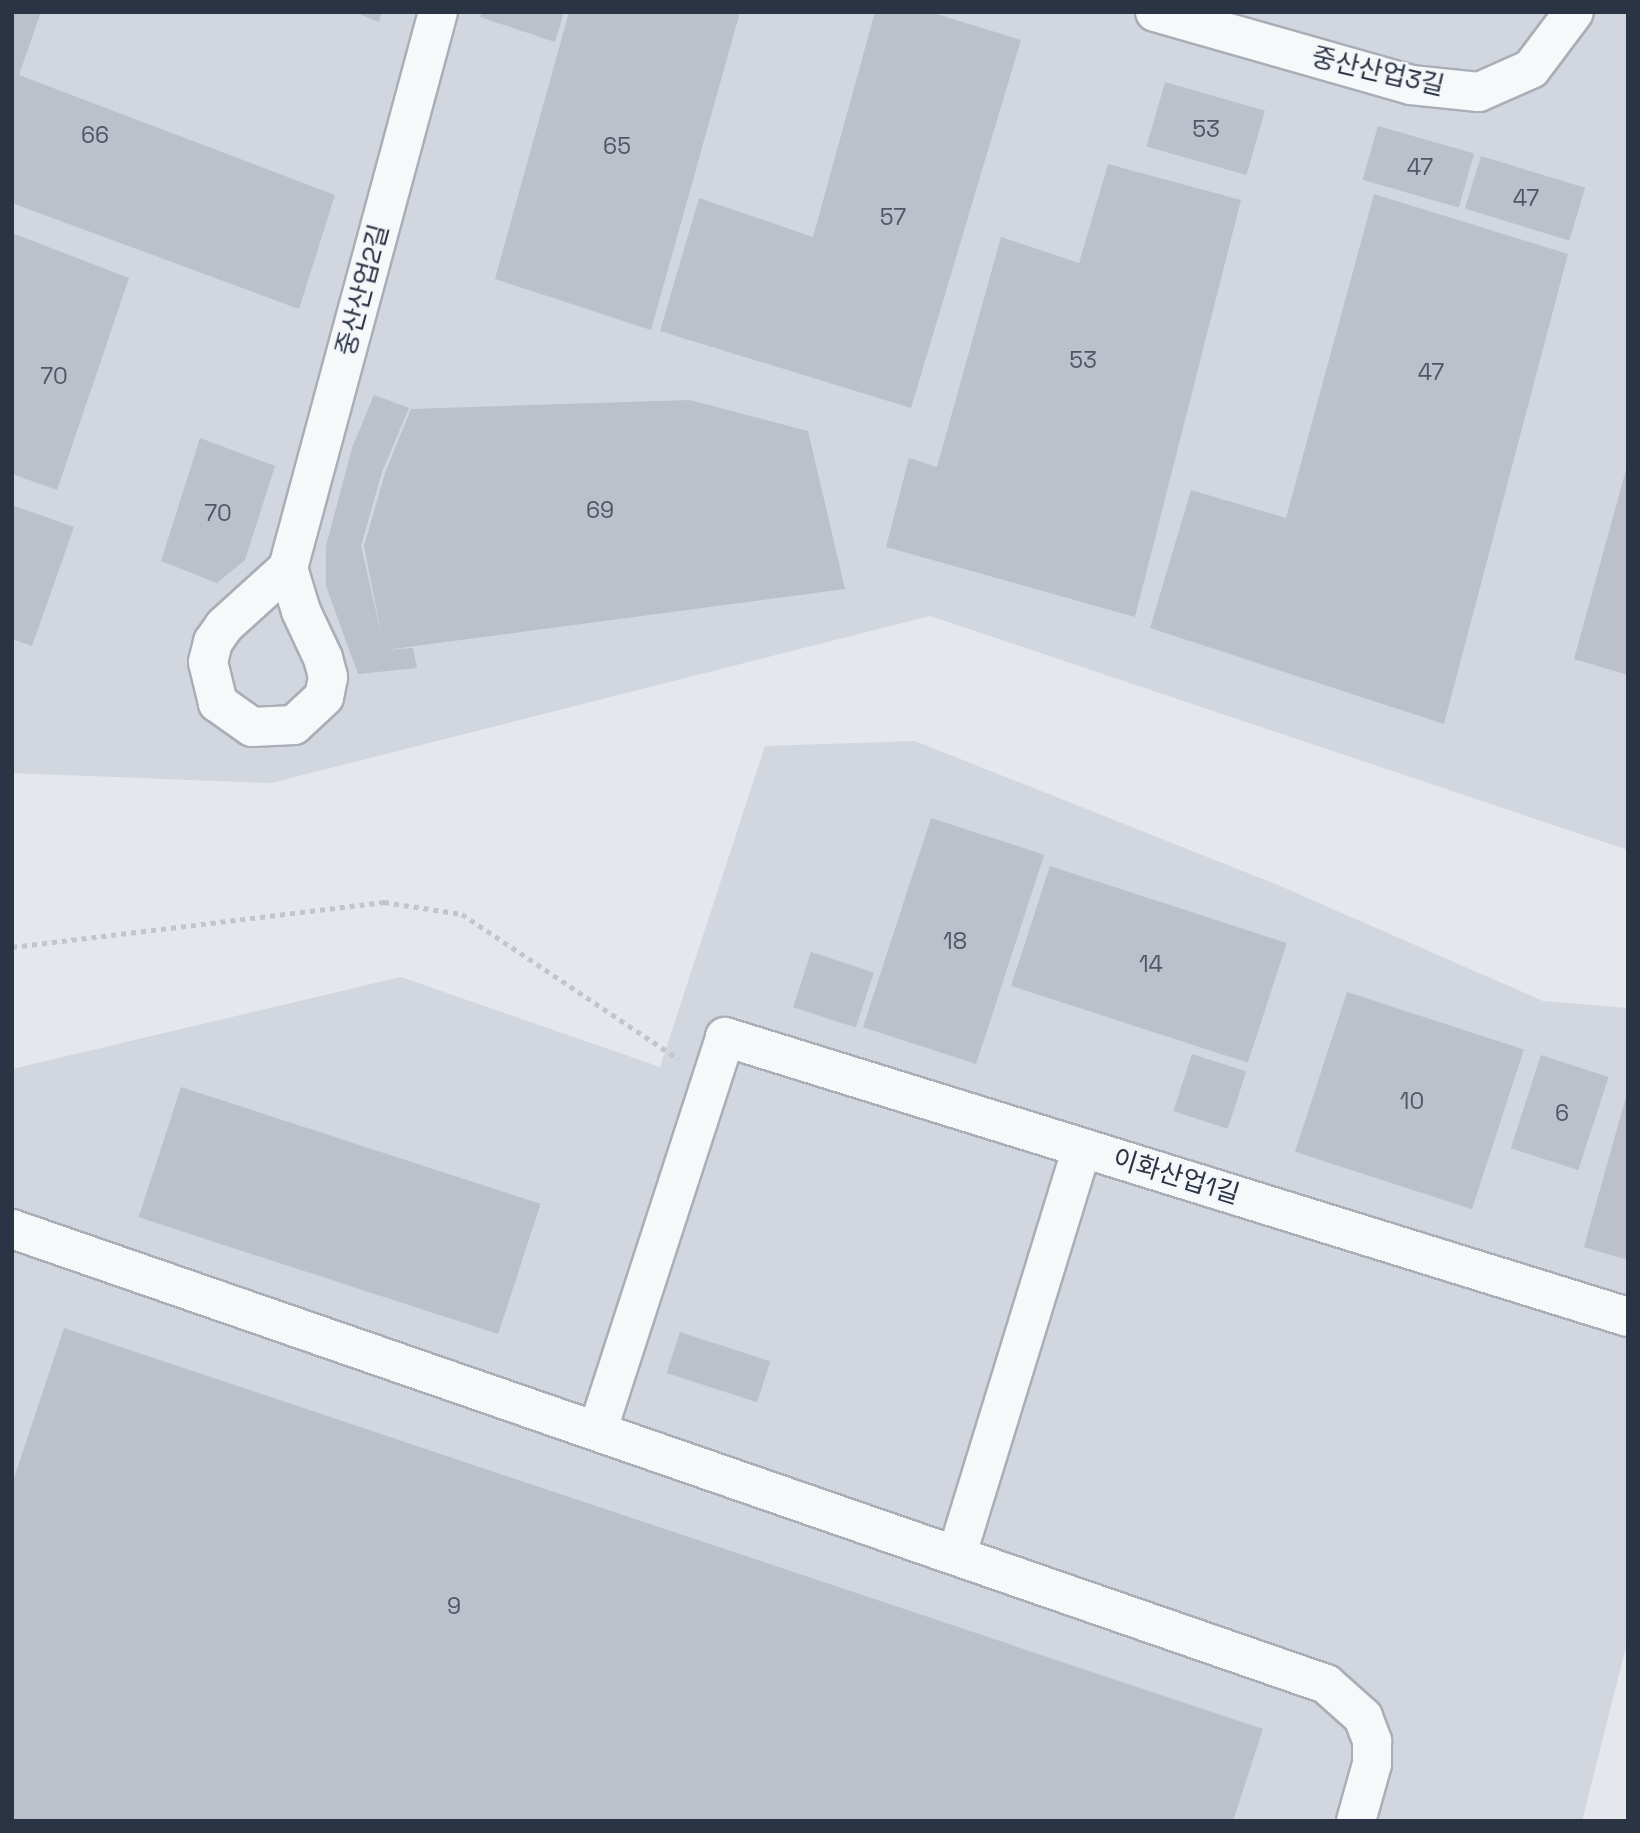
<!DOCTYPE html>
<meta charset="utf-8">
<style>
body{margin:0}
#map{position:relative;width:1640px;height:1833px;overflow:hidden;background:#e4e7ec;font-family:"Space Grotesk","Noto Sans KR",sans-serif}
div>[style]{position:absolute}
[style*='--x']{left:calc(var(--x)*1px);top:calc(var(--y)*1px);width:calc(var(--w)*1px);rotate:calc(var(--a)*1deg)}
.built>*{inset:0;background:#d2d6de}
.building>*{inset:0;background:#bbc0ca;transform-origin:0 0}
.path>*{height:4.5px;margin-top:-2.25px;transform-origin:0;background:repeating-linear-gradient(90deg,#c2c5cb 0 5px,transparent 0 10px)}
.roads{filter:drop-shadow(2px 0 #a9aeb7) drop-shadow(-2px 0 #a9aeb7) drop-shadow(0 2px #a9aeb7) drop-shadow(0 -2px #a9aeb7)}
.minor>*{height:38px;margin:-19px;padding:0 19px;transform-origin:19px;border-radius:19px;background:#f7f8fa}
span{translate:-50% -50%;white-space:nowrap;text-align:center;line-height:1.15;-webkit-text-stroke:5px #f4f6f9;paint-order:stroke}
.number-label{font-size:23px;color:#4f5766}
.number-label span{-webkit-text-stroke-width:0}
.street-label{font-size:26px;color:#2b3445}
.frame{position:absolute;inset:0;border:14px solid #2b3445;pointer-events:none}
</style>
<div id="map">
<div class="built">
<div style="clip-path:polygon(12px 12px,1628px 12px,1628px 850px,930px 616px,271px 783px,12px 773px)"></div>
<div style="clip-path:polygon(915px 741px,1280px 886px,1543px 1001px,1628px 1008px,1628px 1639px,1582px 1821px,12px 1821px,12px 1069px,401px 977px,660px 1067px,765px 746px)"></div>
</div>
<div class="building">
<div style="clip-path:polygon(12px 12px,41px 12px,19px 75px,335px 195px,299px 309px,12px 203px)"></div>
<div style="clip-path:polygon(354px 12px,382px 12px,379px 22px)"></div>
<div style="clip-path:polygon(482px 12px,564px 12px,555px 42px,480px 17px)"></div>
<div style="clip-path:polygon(569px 12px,740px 12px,651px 330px,495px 279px)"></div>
<div style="clip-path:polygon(875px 12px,930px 12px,1021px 40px,911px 408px,660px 331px,699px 198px,813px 237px)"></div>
<div style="left:1165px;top:82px;width:104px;height:67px;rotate:16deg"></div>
<div style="left:1378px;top:126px;width:100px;height:56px;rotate:16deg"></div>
<div style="left:1481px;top:156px;width:109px;height:55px;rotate:17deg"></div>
<div style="clip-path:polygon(1108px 164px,1241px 200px,1135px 617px,886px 547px,909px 458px,937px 467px,1001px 237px,1079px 263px)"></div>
<div style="clip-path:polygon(1374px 194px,1568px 254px,1444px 724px,1150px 628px,1191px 490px,1286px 518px)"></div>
<div style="clip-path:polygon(12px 233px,129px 278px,57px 490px,12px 474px)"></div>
<div style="clip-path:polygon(374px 395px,409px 408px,382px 472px,361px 546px,383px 642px,364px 546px,385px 473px,411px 409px,690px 400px,808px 431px,845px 589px,385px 650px,413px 648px,417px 668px,358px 674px,326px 586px,326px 546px,352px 448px)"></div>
<div style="clip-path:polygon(200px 438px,275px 466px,245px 560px,217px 583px,161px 561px)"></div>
<div style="clip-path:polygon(1627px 466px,1628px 466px,1628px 675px,1574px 659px)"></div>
<div style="clip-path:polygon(12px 505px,74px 527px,32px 646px,12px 639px)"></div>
<div style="left:931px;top:818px;width:119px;height:220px;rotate:18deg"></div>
<div style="left:1050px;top:866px;width:249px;height:126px;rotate:18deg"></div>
<div style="left:811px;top:952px;width:66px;height:58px;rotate:18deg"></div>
<div style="left:1347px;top:992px;width:186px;height:168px;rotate:18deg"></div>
<div style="left:1192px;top:1054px;width:57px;height:60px;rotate:18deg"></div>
<div style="left:1541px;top:1055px;width:71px;height:98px;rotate:18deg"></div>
<div style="left:181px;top:1087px;width:378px;height:137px;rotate:18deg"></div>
<div style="clip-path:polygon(1627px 1093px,1628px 1093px,1628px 1260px,1584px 1247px)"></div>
<div style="clip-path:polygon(64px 1328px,1263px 1729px,1233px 1821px,12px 1821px,12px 1484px)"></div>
<div style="left:680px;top:1332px;width:95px;height:43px;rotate:18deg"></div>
</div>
<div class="path">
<div style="--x:12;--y:947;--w:375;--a:-6.9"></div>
<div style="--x:384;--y:902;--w:79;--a:8.7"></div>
<div style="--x:462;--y:914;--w:261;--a:33.8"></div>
</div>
<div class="roads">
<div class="minor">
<div style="--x:1155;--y:12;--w:266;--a:15.9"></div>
<div style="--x:1411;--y:85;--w:68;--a:5.9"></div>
<div style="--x:1479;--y:92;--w:57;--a:-23.9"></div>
<div style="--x:1531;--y:69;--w:71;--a:-53"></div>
<div style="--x:288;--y:568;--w:576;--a:-74.9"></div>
<div style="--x:288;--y:568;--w:45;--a:73.2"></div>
<div style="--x:301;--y:611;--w:52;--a:64.9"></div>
<div style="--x:323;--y:658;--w:20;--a:75"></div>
<div style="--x:328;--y:677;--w:20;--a:101"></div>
<div style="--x:324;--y:697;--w:41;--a:137"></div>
<div style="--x:294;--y:725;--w:42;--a:177.3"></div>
<div style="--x:252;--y:727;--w:42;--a:-144.8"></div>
<div style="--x:218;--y:703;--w:42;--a:-103.7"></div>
<div style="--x:208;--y:662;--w:21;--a:-76"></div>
<div style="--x:213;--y:642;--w:19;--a:-55"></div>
<div style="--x:224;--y:626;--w:86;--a:-42.2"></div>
<div style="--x:12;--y:1229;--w:1391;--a:19.1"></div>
<div style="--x:1326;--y:1684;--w:50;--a:41.7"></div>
<div style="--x:1363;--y:1717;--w:26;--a:69"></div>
<div style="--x:1372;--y:1741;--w:23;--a:90"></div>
<div style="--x:1372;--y:1764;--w:59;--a:105.7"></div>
<div style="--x:598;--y:1429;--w:412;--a:-72"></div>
<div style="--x:725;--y:1037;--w:945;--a:17.23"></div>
<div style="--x:957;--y:1554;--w:425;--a:-72.9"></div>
</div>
</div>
<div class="number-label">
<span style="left:1206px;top:129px">53</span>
<span style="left:95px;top:135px">66</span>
<span style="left:617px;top:146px">65</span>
<span style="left:1420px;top:167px">47</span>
<span style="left:1526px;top:198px">47</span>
<span style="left:893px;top:217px">57</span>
<span style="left:1083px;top:360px">53</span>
<span style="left:1431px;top:372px">47</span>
<span style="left:54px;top:376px">70</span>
<span style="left:600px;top:510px">69</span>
<span style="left:218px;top:513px">70</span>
<span style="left:955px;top:941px">18</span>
<span style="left:1151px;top:964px">14</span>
<span style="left:1412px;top:1101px">10</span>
<span style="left:1562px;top:1113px">6</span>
<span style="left:454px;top:1606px">9</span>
</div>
<div class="street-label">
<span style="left:1378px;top:72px;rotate:13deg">중산산업3길</span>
<span style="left:363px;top:290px;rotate:-75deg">중산산업2길</span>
<span style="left:1176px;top:1177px;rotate:17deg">이화산업1길</span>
</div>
<div class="frame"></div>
</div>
